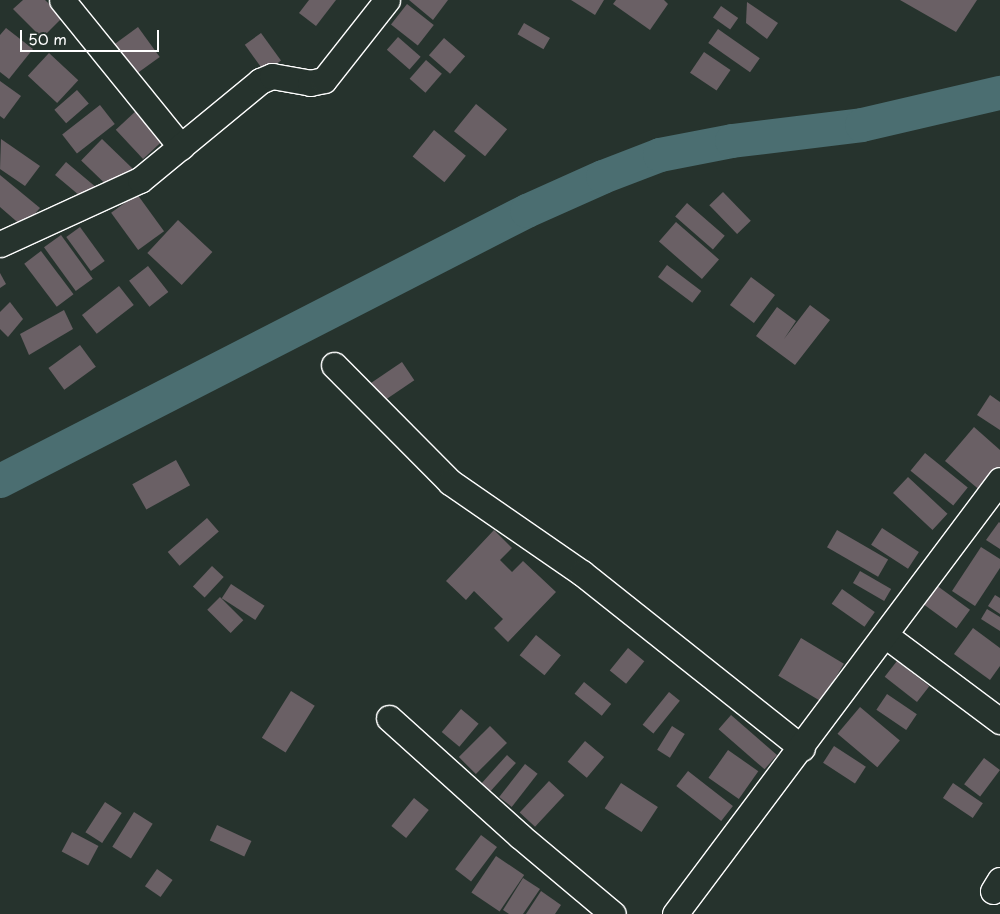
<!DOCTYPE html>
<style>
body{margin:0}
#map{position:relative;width:1000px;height:914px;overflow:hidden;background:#26332d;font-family:"Playpen Sans",sans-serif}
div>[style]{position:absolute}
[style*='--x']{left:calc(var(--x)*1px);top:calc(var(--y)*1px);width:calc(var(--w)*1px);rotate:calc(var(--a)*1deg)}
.river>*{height:34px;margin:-17px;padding:0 17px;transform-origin:17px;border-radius:17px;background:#4b6e71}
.building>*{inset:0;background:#6a6065;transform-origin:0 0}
.roads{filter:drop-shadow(1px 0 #fff) drop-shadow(-1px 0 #fff) drop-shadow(0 1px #fff) drop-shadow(0 -1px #fff)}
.minor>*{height:25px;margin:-12.5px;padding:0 12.5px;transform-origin:12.5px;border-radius:12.5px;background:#26332d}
span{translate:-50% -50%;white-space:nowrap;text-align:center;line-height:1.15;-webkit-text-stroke:5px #26332d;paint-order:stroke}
.scale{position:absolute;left:20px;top:30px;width:139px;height:22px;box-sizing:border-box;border:2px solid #fff;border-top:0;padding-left:6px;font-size:15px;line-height:18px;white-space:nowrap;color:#fff;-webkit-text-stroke:4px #26332d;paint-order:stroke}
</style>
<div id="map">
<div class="river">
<div style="--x:0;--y:481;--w:592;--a:-27.13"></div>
<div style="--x:527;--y:211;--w:83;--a:-24.1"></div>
<div style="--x:603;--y:177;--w:61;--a:-21.1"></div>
<div style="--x:660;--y:155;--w:73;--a:-11"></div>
<div style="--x:732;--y:141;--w:131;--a:-7"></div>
<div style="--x:862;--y:125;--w:142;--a:-13.1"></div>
</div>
<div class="building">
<div style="clip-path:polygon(23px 0,45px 0,63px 17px,42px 38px,13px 9px)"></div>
<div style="clip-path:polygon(309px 0,336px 0,316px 26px,299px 13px)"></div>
<div style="clip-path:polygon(409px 0,448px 0,433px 20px)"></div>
<div style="clip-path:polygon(571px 0,604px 0,595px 15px)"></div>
<div style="clip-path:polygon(616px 0,664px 0,668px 4px,650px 30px,613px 4px)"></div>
<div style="clip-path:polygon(900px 0,977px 0,956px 32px)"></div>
<div style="clip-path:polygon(747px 2px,778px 23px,767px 39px,746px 23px)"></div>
<div style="left:407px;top:4px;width:34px;height:26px;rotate:38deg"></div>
<div style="left:721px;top:6px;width:21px;height:14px;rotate:35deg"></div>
<div style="left:524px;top:23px;width:30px;height:13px;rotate:30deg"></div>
<div style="left:138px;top:27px;width:37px;height:30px;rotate:54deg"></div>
<div style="clip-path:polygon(6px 28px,33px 49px,9px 79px,0 72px,0 35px)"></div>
<div style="left:718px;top:29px;width:51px;height:17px;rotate:35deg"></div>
<div style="left:261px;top:33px;width:34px;height:20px;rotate:54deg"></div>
<div style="left:398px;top:37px;width:30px;height:17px;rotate:41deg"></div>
<div style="left:444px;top:38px;width:28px;height:23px;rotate:41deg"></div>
<div style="left:704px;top:52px;width:32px;height:25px;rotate:34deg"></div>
<div style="left:49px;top:53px;width:40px;height:31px;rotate:43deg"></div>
<div style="left:426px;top:60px;width:21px;height:25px;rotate:41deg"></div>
<div style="clip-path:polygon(0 81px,21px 96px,4px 119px,0 116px)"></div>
<div style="left:77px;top:90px;width:18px;height:30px;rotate:49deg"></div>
<div style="left:476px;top:104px;width:40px;height:35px;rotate:39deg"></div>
<div style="left:100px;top:105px;width:24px;height:48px;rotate:52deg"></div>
<div style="left:137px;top:110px;width:40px;height:29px;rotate:47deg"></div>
<div style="left:434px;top:130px;width:41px;height:34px;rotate:39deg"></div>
<div style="clip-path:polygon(1px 139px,40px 166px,25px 186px,0 169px)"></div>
<div style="left:102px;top:139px;width:45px;height:30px;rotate:44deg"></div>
<div style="left:66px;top:162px;width:42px;height:17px;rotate:40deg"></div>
<div style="clip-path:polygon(0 175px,40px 208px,23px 227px,0 207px)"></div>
<div style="left:723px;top:192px;width:40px;height:19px;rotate:46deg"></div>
<div style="left:137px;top:194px;width:46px;height:32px;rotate:54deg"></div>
<div style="left:687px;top:203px;width:50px;height:18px;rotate:41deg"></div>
<div style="left:178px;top:220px;width:47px;height:45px;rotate:43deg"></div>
<div style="left:676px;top:222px;width:57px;height:26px;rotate:41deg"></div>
<div style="left:80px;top:227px;width:42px;height:17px;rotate:54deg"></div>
<div style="left:61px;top:235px;width:54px;height:21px;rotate:54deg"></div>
<div style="left:41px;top:251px;width:54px;height:21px;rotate:53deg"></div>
<div style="left:667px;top:265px;width:43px;height:15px;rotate:37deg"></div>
<div style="left:148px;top:266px;width:33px;height:24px;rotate:52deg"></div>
<div style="clip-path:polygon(0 273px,6px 284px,0 288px)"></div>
<div style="left:751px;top:277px;width:30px;height:35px;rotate:37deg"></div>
<div style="left:119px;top:286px;width:24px;height:47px;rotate:52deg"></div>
<div style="clip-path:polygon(10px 302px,23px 319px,8px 337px,0 329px,0 312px)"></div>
<div style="clip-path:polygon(810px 305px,830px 320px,795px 365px,756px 336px,777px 307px,796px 321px,784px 339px)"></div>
<div style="clip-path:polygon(64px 310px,73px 329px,29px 355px,20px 334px)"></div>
<div style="left:80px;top:345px;width:27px;height:39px;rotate:54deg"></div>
<div style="left:402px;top:362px;width:22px;height:41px;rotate:56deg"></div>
<div style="clip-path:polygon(990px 395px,1000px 402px,1000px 430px,977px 415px)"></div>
<div style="clip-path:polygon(974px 427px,1000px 450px,1000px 471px,982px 492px,945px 461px)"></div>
<div style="left:925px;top:453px;width:55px;height:23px;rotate:39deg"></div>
<div style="left:176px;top:460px;width:29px;height:50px;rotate:61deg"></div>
<div style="left:908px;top:477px;width:54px;height:22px;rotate:43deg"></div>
<div style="left:207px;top:518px;width:18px;height:52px;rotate:49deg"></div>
<div style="clip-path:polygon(999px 522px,1000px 523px,1000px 549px,986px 540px)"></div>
<div style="left:882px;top:528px;width:44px;height:20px;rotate:33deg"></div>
<div style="clip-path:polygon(494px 530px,512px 548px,500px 560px,512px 572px,523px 561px,556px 592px,508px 642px,494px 628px,503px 619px,474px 591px,466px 600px,446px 581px)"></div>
<div style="left:837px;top:530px;width:59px;height:20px;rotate:30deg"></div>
<div style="clip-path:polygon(981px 547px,1000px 559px,1000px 568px,975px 606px,952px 591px)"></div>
<div style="left:212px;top:566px;width:16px;height:28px;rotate:43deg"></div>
<div style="left:860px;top:571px;width:36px;height:14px;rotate:30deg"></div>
<div style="left:231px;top:584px;width:40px;height:17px;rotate:33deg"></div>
<div style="left:936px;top:585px;width:42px;height:23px;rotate:36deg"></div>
<div style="left:842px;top:589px;width:40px;height:18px;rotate:35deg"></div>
<div style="clip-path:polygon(995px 595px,1000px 598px,1000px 614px,988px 606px)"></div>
<div style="left:220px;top:597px;width:33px;height:18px;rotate:45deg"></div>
<div style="clip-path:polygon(987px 609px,1000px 617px,1000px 631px,981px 619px)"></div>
<div style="clip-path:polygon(973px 628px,1000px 648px,1000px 666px,990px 680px,954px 654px)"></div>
<div style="left:536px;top:635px;width:32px;height:26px;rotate:39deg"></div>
<div style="left:801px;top:638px;width:50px;height:44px;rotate:31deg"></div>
<div style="left:628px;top:648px;width:21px;height:29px;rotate:39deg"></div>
<div style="left:897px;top:661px;width:41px;height:20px;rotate:38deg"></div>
<div style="left:584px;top:682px;width:35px;height:15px;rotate:39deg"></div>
<div style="left:291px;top:691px;width:28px;height:55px;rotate:32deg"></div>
<div style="left:669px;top:692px;width:14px;height:42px;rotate:39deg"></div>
<div style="left:887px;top:694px;width:36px;height:19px;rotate:34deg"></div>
<div style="left:860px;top:707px;width:52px;height:35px;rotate:40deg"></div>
<div style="left:461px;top:709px;width:23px;height:30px;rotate:40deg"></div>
<div style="left:731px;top:715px;width:61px;height:19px;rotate:41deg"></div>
<div style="left:490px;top:726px;width:24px;height:44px;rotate:45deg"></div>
<div style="left:672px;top:726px;width:15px;height:28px;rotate:32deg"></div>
<div style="left:585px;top:741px;width:25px;height:27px;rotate:40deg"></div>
<div style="left:834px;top:746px;width:38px;height:20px;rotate:33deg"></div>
<div style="left:728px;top:750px;width:37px;height:34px;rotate:35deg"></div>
<div style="left:507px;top:755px;width:12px;height:38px;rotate:42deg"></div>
<div style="left:984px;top:758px;width:20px;height:33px;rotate:37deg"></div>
<div style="left:525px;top:764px;width:16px;height:42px;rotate:38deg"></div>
<div style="left:688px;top:771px;width:57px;height:19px;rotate:38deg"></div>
<div style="left:549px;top:781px;width:21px;height:43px;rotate:43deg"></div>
<div style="left:621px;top:783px;width:44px;height:30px;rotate:33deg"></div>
<div style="left:953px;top:783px;width:36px;height:18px;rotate:34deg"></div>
<div style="left:414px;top:798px;width:19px;height:36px;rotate:39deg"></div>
<div style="left:105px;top:802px;width:20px;height:36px;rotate:33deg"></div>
<div style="left:134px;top:812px;width:22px;height:41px;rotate:32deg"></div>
<div style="left:217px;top:825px;width:38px;height:17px;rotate:25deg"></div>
<div style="left:72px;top:832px;width:30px;height:22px;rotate:28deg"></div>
<div style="left:481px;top:835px;width:20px;height:43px;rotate:37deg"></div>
<div style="left:496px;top:856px;width:34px;height:44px;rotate:34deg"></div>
<div style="left:157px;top:869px;width:19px;height:21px;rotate:35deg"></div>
<div style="clip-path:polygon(523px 878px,540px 889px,523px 914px,509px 914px,503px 910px)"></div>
<div style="clip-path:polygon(541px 891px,561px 905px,555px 914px,526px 914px)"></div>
</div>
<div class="roads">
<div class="minor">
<div style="--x:62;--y:0;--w:189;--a:51"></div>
<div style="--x:0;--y:244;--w:154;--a:-24.6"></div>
<div style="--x:140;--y:180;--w:156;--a:-39.5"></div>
<div style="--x:260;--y:81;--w:13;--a:-23"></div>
<div style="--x:272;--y:76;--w:39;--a:10"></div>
<div style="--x:310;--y:83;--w:14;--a:-12"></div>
<div style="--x:324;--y:80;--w:102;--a:-51.8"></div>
<div style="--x:334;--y:365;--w:165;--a:45.2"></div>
<div style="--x:450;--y:482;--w:160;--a:34.6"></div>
<div style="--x:582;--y:573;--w:281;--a:38.5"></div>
<div style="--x:885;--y:635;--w:144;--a:36.8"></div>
<div style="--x:389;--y:718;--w:176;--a:42"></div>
<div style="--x:520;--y:836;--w:121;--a:40"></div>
<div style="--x:993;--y:891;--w:13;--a:-58"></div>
<div style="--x:675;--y:914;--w:542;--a:-53.17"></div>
</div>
</div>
<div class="scale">50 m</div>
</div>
